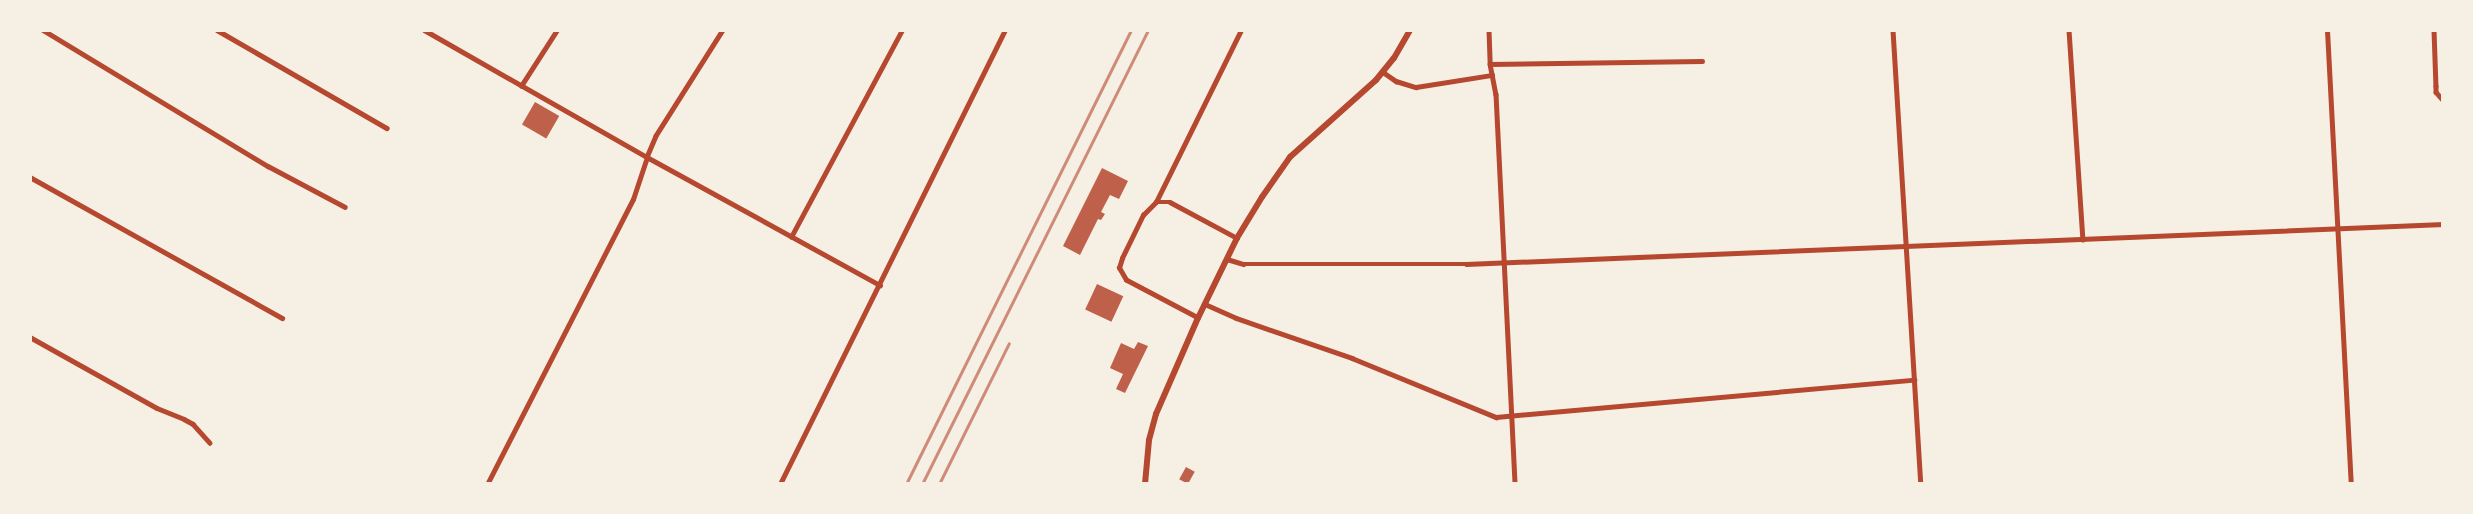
<!DOCTYPE html>
<style>
body{margin:0}
#map{position:relative;width:2473px;height:514px;overflow:hidden;background:#f6efe4;font-family:"Fira Sans Condensed",sans-serif}
div>[style]{position:absolute}
[style*='--x']{left:calc(var(--x)*1px);top:calc(var(--y)*1px);width:calc(var(--w)*1px);rotate:calc(var(--a)*1deg)}
.building>*{inset:0;background:#bf614a;transform-origin:0 0}
.minor>*{height:4.5px;margin:-2.25px;padding:0 2.25px;transform-origin:2.25px;border-radius:2.25px;background:#b5482f}
.tertiary>*{height:5px;margin:-2.5px;padding:0 2.5px;transform-origin:2.5px;border-radius:2.5px;background:#b5482f}
.secondary>*{height:6px;margin:-3px;padding:0 3px;transform-origin:3px;border-radius:3px;background:#b5482f}
.rail>*{height:3px;margin:-1.5px;padding:0 1.5px;transform-origin:1.5px;border-radius:1.5px;background:#cf8b77}
span{translate:-50% -50%;white-space:nowrap;text-align:center;line-height:1.15;-webkit-text-stroke:6px #f6efe4;paint-order:stroke}
.frame{position:absolute;inset:0;border:32px solid #f6efe4;pointer-events:none}
</style>
<div id="map">
<div class="building">
<div style="left:535px;top:102px;width:28px;height:26px;rotate:30deg"></div>
<div style="clip-path:polygon(1102px 168px,1128px 181px,1119px 199px,1110px 195px,1101px 212px,1105px 214px,1101px 220px,1098px 219px,1080px 255px,1063px 246px)"></div>
<div style="left:1097px;top:284px;width:29px;height:28px;rotate:25deg"></div>
<div style="clip-path:polygon(1138px 342px,1148px 346px,1125px 393px,1116px 389px,1123px 374px,1110px 368px,1121px 343px,1134px 349px)"></div>
<div style="left:1186px;top:467px;width:10px;height:14px;rotate:29deg"></div>
</div>
<div class="minor">
<div style="--x:43;--y:30;--w:263;--a:31.2"></div>
<div style="--x:268;--y:166;--w:87;--a:28"></div>
<div style="--x:217;--y:30;--w:196;--a:30"></div>
<div style="--x:723;--y:30;--w:125;--a:122.3"></div>
<div style="--x:656;--y:136;--w:23;--a:113"></div>
<div style="--x:647;--y:157;--w:266;--a:28.8"></div>
<div style="--x:1489;--y:30;--w:34;--a:88"></div>
<div style="--x:1490;--y:64;--w:31;--a:79"></div>
<div style="--x:1496;--y:94;--w:390;--a:87.2"></div>
<div style="--x:1893;--y:30;--w:455;--a:86.5"></div>
<div style="--x:2069;--y:30;--w:210;--a:86.2"></div>
<div style="--x:2434;--y:30;--w:56;--a:88"></div>
<div style="--x:2436;--y:86;--w:6;--a:90"></div>
<div style="--x:2436;--y:92;--w:11;--a:49"></div>
<div style="--x:1490;--y:64;--w:212;--a:-0.8"></div>
<div style="--x:1383;--y:72;--w:16;--a:35"></div>
<div style="--x:1396;--y:81;--w:21;--a:17"></div>
<div style="--x:1416;--y:87;--w:77;--a:-9"></div>
<div style="--x:521;--y:86;--w:67;--a:-57.3"></div>
<div style="--x:30;--y:177;--w:289;--a:29.2"></div>
<div style="--x:1156;--y:202;--w:192;--a:-63.7"></div>
<div style="--x:791;--y:237;--w:235;--a:-61.8"></div>
<div style="--x:1227;--y:259;--w:17;--a:17"></div>
<div style="--x:1243;--y:264;--w:223;--a:0"></div>
<div style="--x:1466;--y:264;--w:978;--a:-2.34"></div>
<div style="--x:1205;--y:304;--w:34;--a:24"></div>
<div style="--x:1236;--y:318;--w:123;--a:19"></div>
<div style="--x:1352;--y:358;--w:156;--a:22.3"></div>
<div style="--x:1496;--y:417;--w:420;--a:-5.1"></div>
<div style="--x:1198;--y:318;--w:81;--a:-152.2"></div>
<div style="--x:1126;--y:280;--w:14;--a:-120"></div>
<div style="--x:1119;--y:268;--w:10;--a:-73"></div>
<div style="--x:1122;--y:258;--w:48;--a:-64"></div>
<div style="--x:1143;--y:215;--w:18;--a:-45"></div>
<div style="--x:1156;--y:202;--w:14;--a:0"></div>
<div style="--x:1170;--y:202;--w:76;--a:28.2"></div>
<div style="--x:30;--y:337;--w:145;--a:29.2"></div>
<div style="--x:157;--y:408;--w:29;--a:22"></div>
<div style="--x:184;--y:419;--w:10;--a:29"></div>
<div style="--x:193;--y:424;--w:25;--a:48"></div>
<div style="--x:780;--y:484;--w:507;--a:-63.64"></div>
</div>
<div class="tertiary">
<div style="--x:424;--y:30;--w:257;--a:29.7"></div>
<div style="--x:647;--y:157;--w:44;--a:108.4"></div>
<div style="--x:633;--y:199;--w:320;--a:117.1"></div>
<div style="--x:2327;--y:30;--w:455;--a:87"></div>
</div>
<div class="secondary">
<div style="--x:1145;--y:484;--w:44;--a:-84.8"></div>
<div style="--x:1149;--y:440;--w:27;--a:-75"></div>
<div style="--x:1156;--y:414;--w:105;--a:-66.4"></div>
<div style="--x:1198;--y:318;--w:89;--a:-64"></div>
<div style="--x:1237;--y:238;--w:48;--a:-58.6"></div>
<div style="--x:1262;--y:197;--w:49;--a:-55"></div>
<div style="--x:1290;--y:157;--w:115;--a:-41.8"></div>
<div style="--x:1376;--y:80;--w:28;--a:-51"></div>
<div style="--x:1394;--y:58;--w:32;--a:-60"></div>
</div>
<div class="rail">
<div style="--x:906;--y:484;--w:507;--a:-63.64"></div>
<div style="--x:922;--y:484;--w:507;--a:-63.54"></div>
<div style="--x:939;--y:484;--w:157;--a:-63.6"></div>
</div>
<div class="frame"></div>
</div>
